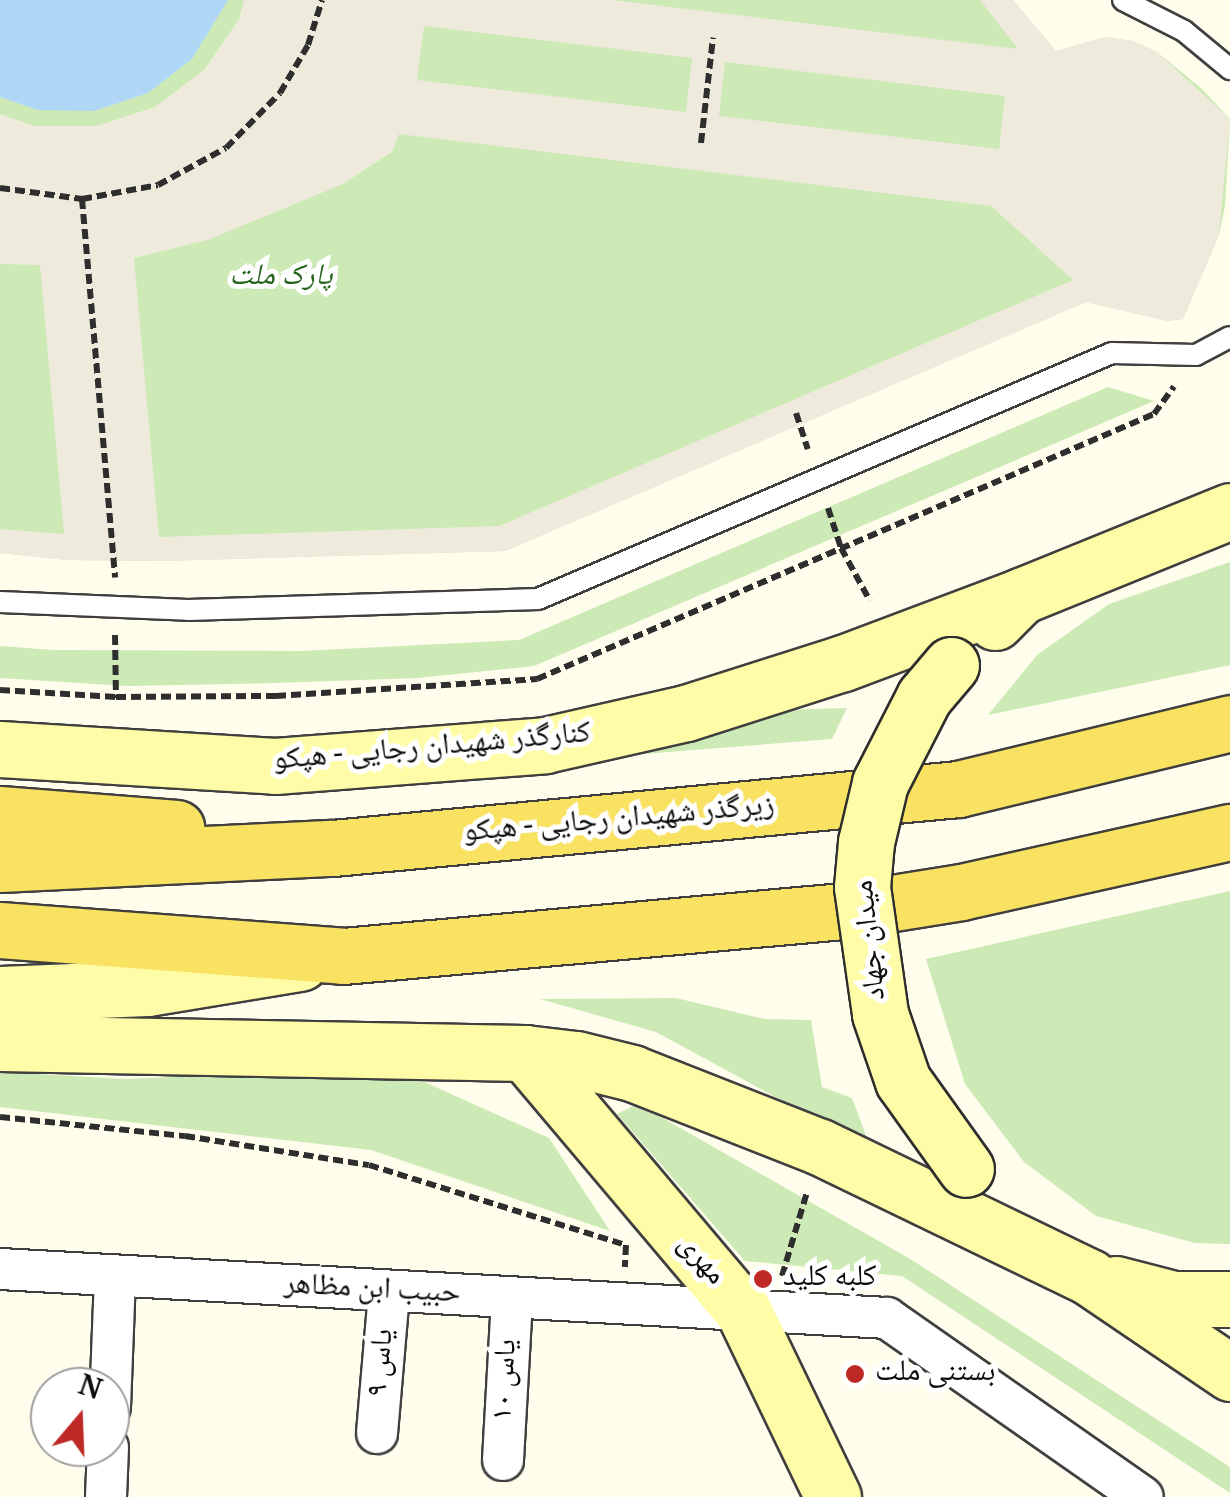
<!DOCTYPE html>
<meta charset="utf-8">
<style>
body{margin:0}
#map{position:relative;width:1230px;height:1497px;overflow:hidden;background:#fffdec;font-family:Georgia,"Noto Naskh Arabic",serif}
div>[style]{position:absolute}
[style*='--x']{left:calc(var(--x)*1px);top:calc(var(--y)*1px);width:calc(var(--w)*1px);rotate:calc(var(--a)*1deg)}
.green>*{inset:0;background:#cce9b6}
.plaza>*{inset:0;background:#eeebdc}
.water>*{inset:0;background:#b1d7f6}
.path>*{height:6px;margin-top:-3px;transform-origin:0;background:repeating-linear-gradient(90deg,#2e2e2e 0 10px,transparent 0 15px)}
.roads{filter:drop-shadow(2px 0 #3f3f3f) drop-shadow(-2px 0 #3f3f3f) drop-shadow(0 2px #3f3f3f) drop-shadow(0 -2px #3f3f3f)}
.lane>*{height:20px;margin:-10px;padding:0 10px;transform-origin:10px;border-radius:10px;background:#fff}
.street>*{height:40px;margin:-20px;padding:0 20px;transform-origin:20px;border-radius:20px;background:#fff}
.secondary>*{height:55px;margin:-27.5px;padding:0 27.5px;transform-origin:27.5px;border-radius:27.5px;background:#fffca7}
.primary>*{height:55px;margin:-27.5px;padding:0 27.5px;transform-origin:27.5px;border-radius:27.5px;background:#f9e162}
.bridges{filter:drop-shadow(2px 0 #2e2e2e) drop-shadow(-2px 0 #2e2e2e) drop-shadow(0 2px #2e2e2e) drop-shadow(0 -2px #2e2e2e)}
.secondary-bridge>*{height:55px;margin:-27.5px;padding:0 27.5px;transform-origin:27.5px;border-radius:27.5px;background:#fffca7}
.dots>*{width:28px;height:28px;translate:-50% -50%;box-sizing:border-box;border:5px solid #fff;border-radius:50%}
span{translate:-50% -50%;white-space:nowrap;text-align:center;line-height:1.15;-webkit-text-stroke:10px #fff;paint-order:stroke}
.park-label{font-size:30px;color:#26641d;font-style:italic}
.street-label{font-size:30px;color:#0c0c0c}
.poi-label{font-size:30px;color:#0c0c0c}
.left{translate:0 -50%;text-align:left}
.north{position:absolute;left:30px;top:1367px;width:100px;height:100px;box-sizing:border-box;background:#fff;border:2px solid #9e9e9e;border-radius:50%;rotate:19deg;font-size:28px;font-weight:700;line-height:40px;text-align:center;color:#0c0c0c}
.north::after{content:'';display:block;margin:auto;width:35px;height:45px;background:#bd2924;clip-path:polygon(50% 0,100% 100%,50% 72%,0 100%)}
</style>
<div id="map">
<div class="green">
<div style="clip-path:polygon(0 0,1013px 0,1056px 51px,1105px 37px,1133px 41px,1157px 52px,1202px 89px,1230px 119px,1225px 206px,1219px 235px,1183px 319px,1168px 321px,1086px 302px,505px 551px,162px 561px,67px 560px,0 553px)"></div>
<div style="clip-path:polygon(1108px 387px,1154px 401px,534px 666px,418px 678px,276px 683px,127px 686px,0 678px,0 646px,54px 650px,301px 651px,519px 640px)"></div>
<div style="clip-path:polygon(1230px 562px,1230px 665px,988px 715px,1037px 655px,1109px 604px)"></div>
<div style="clip-path:polygon(847px 708px,832px 739px,605px 757px,782px 710px)"></div>
<div style="clip-path:polygon(1230px 891px,1230px 1244px,1195px 1243px,1096px 1216px,1024px 1162px,965px 1084px,926px 959px)"></div>
<div style="clip-path:polygon(676px 998px,764px 1019px,811px 1020px,822px 1087px,852px 1098px,871px 1149px,656px 1032px,540px 999px)"></div>
<div style="clip-path:polygon(0 1072px,124px 1079px,240px 1074px,420px 1080px,549px 1138px,610px 1231px,371px 1150px,0 1107px)"></div>
<div style="clip-path:polygon(638px 1104px,912px 1260px,1230px 1467px,1230px 1493px,902px 1276px,745px 1261px,617px 1114px)"></div>
</div>
<div class="plaza">
<div style="clip-path:polygon(evenodd,244px 0,612px 0,1018px 49px,980px 0,1013px 0,1056px 51px,1105px 37px,1133px 41px,1157px 52px,1230px 119px,1219px 235px,1183px 319px,1168px 321px,1086px 302px,505px 551px,162px 561px,67px 560px,0 553px,0 529px,64px 534px,40px 265px,0 264px,0 114px,35px 126px,96px 126px,155px 107px,204px 70px,239px 19px,244px 0,424px 26px,692px 58px,686px 112px,417px 80px,424px 26px,244px 0,725px 62px,1005px 96px,999px 149px,719px 116px,725px 62px,244px 0,399px 134px,991px 206px,1073px 280px,499px 526px,159px 537px,134px 258px,208px 240px,343px 184px,392px 152px,399px 134px)"></div>
</div>
<div class="water">
<div style="clip-path:polygon(0 0,228px 0,192px 59px,148px 93px,94px 111px,38px 110px,0 97px)"></div>
</div>
<div class="path">
<div style="--x:701;--y:143;--w:106;--a:-83.5"></div>
<div style="--x:0;--y:188;--w:83;--a:7.6"></div>
<div style="--x:82;--y:199;--w:77;--a:-10.4"></div>
<div style="--x:158;--y:185;--w:77;--a:-28.6"></div>
<div style="--x:226;--y:148;--w:77;--a:-45.5"></div>
<div style="--x:280;--y:93;--w:56;--a:-59.7"></div>
<div style="--x:308;--y:45;--w:47;--a:-72.7"></div>
<div style="--x:82;--y:199;--w:380;--a:85"></div>
<div style="--x:796;--y:413;--w:38;--a:72"></div>
<div style="--x:828;--y:508;--w:42;--a:72"></div>
<div style="--x:841;--y:548;--w:60;--a:61.3"></div>
<div style="--x:115;--y:635;--w:63;--a:89.1"></div>
<div style="--x:0;--y:690;--w:116;--a:3.5"></div>
<div style="--x:116;--y:697;--w:160;--a:-0.4"></div>
<div style="--x:276;--y:696;--w:262;--a:-3.7"></div>
<div style="--x:537;--y:679;--w:672;--a:-23.24"></div>
<div style="--x:1154;--y:414;--w:34;--a:-54"></div>
<div style="--x:0;--y:1117;--w:186;--a:5.9"></div>
<div style="--x:185;--y:1136;--w:186;--a:9"></div>
<div style="--x:369;--y:1165;--w:269;--a:17.3"></div>
<div style="--x:626;--y:1245;--w:22;--a:93"></div>
<div style="--x:782;--y:1276;--w:88;--a:-73.4"></div>
</div>
<div class="roads">
<div class="lane">
<div style="--x:1123;--y:0;--w:68;--a:26.9"></div>
<div style="--x:1184;--y:31;--w:60;--a:39.6"></div>
<div style="--x:0;--y:602;--w:188;--a:2.4"></div>
<div style="--x:188;--y:610;--w:350;--a:-1.8"></div>
<div style="--x:538;--y:599;--w:624;--a:-23.2"></div>
<div style="--x:1112;--y:353;--w:84;--a:1.4"></div>
<div style="--x:1196;--y:355;--w:38;--a:-28"></div>
</div>
<div class="street">
<div style="--x:0;--y:1269;--w:888;--a:3.16"></div>
<div style="--x:887;--y:1318;--w:312;--a:35"></div>
<div style="--x:110;--y:1407;--w:131;--a:-87.8"></div>
<div style="--x:377;--y:1433;--w:142;--a:-85.1"></div>
<div style="--x:503;--y:1460;--w:161;--a:-86.8"></div>
<div style="--x:106;--y:1497;--w:50;--a:-87.7"></div>
</div>
<div class="secondary">
<div style="--x:995;--y:622;--w:37;--a:-45"></div>
<div style="--x:1021;--y:596;--w:226;--a:-22.1"></div>
<div style="--x:0;--y:749;--w:276;--a:3.5"></div>
<div style="--x:275;--y:766;--w:271;--a:-4.4"></div>
<div style="--x:545;--y:745;--w:145;--a:-12.8"></div>
<div style="--x:686;--y:713;--w:165;--a:-17.7"></div>
<div style="--x:843;--y:663;--w:190;--a:-20.6"></div>
<div style="--x:0;--y:994;--w:147;--a:-2.3"></div>
<div style="--x:147;--y:988;--w:155;--a:-9.3"></div>
<div style="--x:0;--y:1043;--w:525;--a:1.09"></div>
<div style="--x:525;--y:1053;--w:51;--a:6.7"></div>
<div style="--x:576;--y:1059;--w:58;--a:14"></div>
<div style="--x:632;--y:1073;--w:202;--a:21.5"></div>
<div style="--x:820;--y:1147;--w:299;--a:25.8"></div>
<div style="--x:1089;--y:1277;--w:171;--a:34.2"></div>
<div style="--x:525;--y:1053;--w:339;--a:49.8"></div>
<div style="--x:744;--y:1312;--w:205;--a:64.3"></div>
<div style="--x:1116;--y:1284;--w:59;--a:14.7"></div>
<div style="--x:1173;--y:1299;--w:57;--a:0"></div>
</div>
<div class="primary">
<div style="--x:0;--y:814;--w:177;--a:4.5"></div>
<div style="--x:0;--y:864;--w:333;--a:-2.8"></div>
<div style="--x:333;--y:848;--w:628;--a:-5.39"></div>
<div style="--x:958;--y:789;--w:280;--a:-13.6"></div>
<div style="--x:0;--y:930;--w:344;--a:4.3"></div>
<div style="--x:343;--y:956;--w:502;--a:-5.14"></div>
<div style="--x:843;--y:911;--w:120;--a:-9.1"></div>
<div style="--x:961;--y:892;--w:276;--a:-12.6"></div>
</div>
</div>
<div class="bridges">
<div class="secondary-bridge">
<div style="--x:951;--y:665;--w:42;--a:130.2"></div>
<div style="--x:924;--y:697;--w:97;--a:117.1"></div>
<div style="--x:880;--y:783;--w:61;--a:103.3"></div>
<div style="--x:866;--y:842;--w:45;--a:95.1"></div>
<div style="--x:862;--y:887;--w:128;--a:81.9"></div>
<div style="--x:880;--y:1014;--w:71;--a:71.1"></div>
<div style="--x:903;--y:1081;--w:108;--a:54.4"></div>
</div>
</div>
<div class="dots">
<div style="left:763px;top:1279px;background:#bd2924"></div>
<div style="left:855px;top:1374px;background:#bd2924"></div>
</div>
<div class="park-label">
<span style="left:281px;top:278px">پارک ملت</span>
</div>
<div class="street-label">
<span style="left:432px;top:749px;rotate:-5deg">کنارگذر شهیدان رجایی - هپکو</span>
<span style="left:619px;top:821px;rotate:-5deg">زیرگذر شهیدان رجایی - هپکو</span>
<span style="left:872px;top:940px;rotate:-96deg">میدان جهاد</span>
<span style="left:700px;top:1261px;rotate:49deg">مهری</span>
<span style="left:372px;top:1291px;rotate:3deg">حبیب ابن مظاهر</span>
<span style="left:383px;top:1363px;rotate:-85deg">یاس ۹</span>
<span style="left:507px;top:1380px;rotate:-87deg">یاس ۱۰</span>
</div>
<div class="poi-label">
<span class="left" style="left:783px;top:1279px">کلبه کلید</span>
<span class="left" style="left:875px;top:1374px">بستنی ملت</span>
</div>
<div class="north">N</div>
</div>
